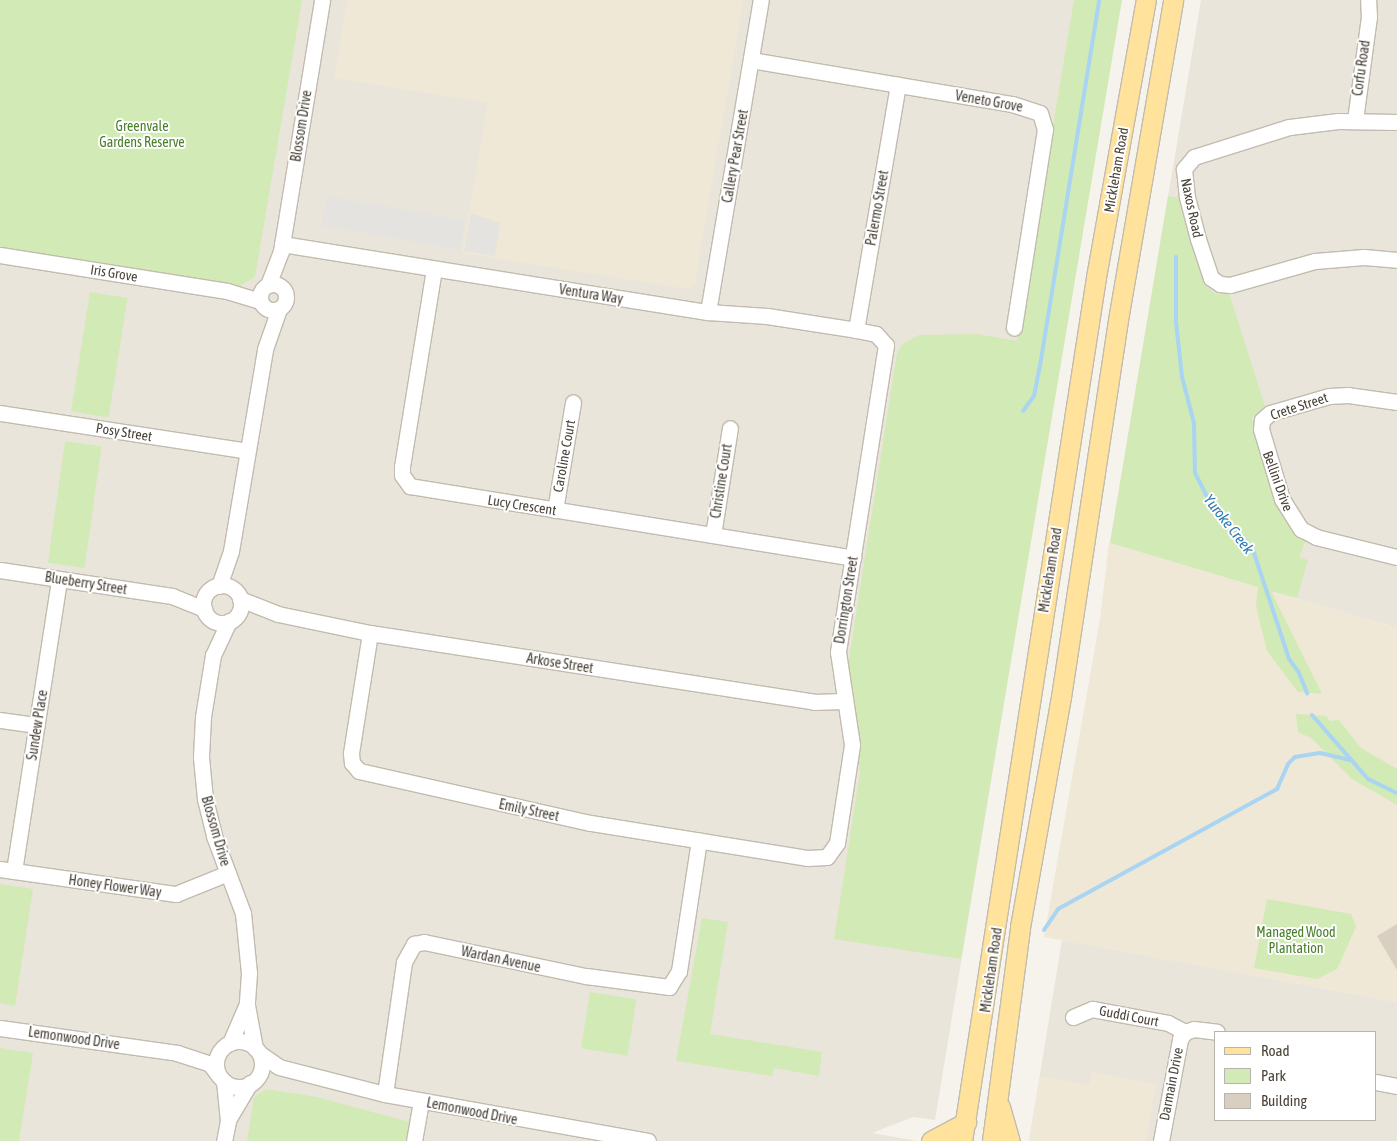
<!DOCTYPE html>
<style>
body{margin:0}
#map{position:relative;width:1397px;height:1141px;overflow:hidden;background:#f6f3ec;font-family:"Asap Condensed",sans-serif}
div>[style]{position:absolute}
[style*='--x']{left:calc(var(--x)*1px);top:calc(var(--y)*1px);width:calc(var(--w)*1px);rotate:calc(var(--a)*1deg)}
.residential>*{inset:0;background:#eae5da}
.education>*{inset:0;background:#efe8d6}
.green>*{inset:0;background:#d2eab5;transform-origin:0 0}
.parking>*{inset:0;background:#e5e3e0;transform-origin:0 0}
.stream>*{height:4px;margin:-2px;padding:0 2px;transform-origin:2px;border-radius:2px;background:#a9d4f2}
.building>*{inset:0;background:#d8cfc1}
.roads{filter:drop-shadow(1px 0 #c2bbae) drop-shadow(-1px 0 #c2bbae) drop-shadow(0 1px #c2bbae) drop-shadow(0 -1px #c2bbae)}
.minor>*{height:15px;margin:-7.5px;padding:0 7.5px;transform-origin:7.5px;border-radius:7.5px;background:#fff}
.minor>.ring{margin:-7.5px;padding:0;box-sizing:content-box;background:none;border:15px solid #fff;border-radius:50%}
.major>*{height:19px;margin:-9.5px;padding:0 9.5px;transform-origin:9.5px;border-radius:9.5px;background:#ffe39c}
span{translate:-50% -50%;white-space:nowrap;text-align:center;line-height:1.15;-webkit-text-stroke:4px #fff;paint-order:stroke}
.street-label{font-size:14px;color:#4b4439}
.park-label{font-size:14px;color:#4a7f2a}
.water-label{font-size:15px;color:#2e7ab2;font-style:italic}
.legend{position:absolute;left:1214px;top:1031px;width:162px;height:90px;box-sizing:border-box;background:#fff;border:1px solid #b7b4b0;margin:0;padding:6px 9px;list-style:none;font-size:15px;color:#4b4439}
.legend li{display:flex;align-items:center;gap:10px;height:25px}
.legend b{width:25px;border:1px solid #b7b4b0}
</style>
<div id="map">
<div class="residential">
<div style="clip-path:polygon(0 0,1120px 0,935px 1120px,913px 1117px,872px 1133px,918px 1141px,0 1141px)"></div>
<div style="clip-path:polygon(1201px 0,1397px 0,1397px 628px,1110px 543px)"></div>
<div style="clip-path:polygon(evenodd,1062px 940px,1397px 1002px,1397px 1141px,1029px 1141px,1062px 940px,1216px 1032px,1376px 1032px,1376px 1120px,1216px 1120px,1216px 1032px)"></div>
</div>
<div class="education">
<div style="clip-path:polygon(347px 0,743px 0,695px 284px,688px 289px,462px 253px,488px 103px,334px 78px)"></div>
<div style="clip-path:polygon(1109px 543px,1397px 628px,1397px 1002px,1044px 937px,1100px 619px)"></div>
<div style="clip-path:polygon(1092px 1072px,1156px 1084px,1146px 1141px,1029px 1141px,1040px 1076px,1089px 1085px)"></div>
</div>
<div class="green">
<div style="clip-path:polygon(0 0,302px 0,255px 277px,240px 286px,0 249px)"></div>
<div style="clip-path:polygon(1074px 0,1122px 0,961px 959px,834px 939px,860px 772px,845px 684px,897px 353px,902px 344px,919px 335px,977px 334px,1017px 341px)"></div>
<div style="clip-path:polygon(1168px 196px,1181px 198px,1186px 224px,1207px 287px,1216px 294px,1229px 293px,1265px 406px,1252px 418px,1255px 434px,1281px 514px,1292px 529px,1307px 538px,1299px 557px,1308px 560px,1297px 598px,1271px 591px,1322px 694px,1298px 692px,1267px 651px,1256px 606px,1258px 587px,1110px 543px)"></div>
<div style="left:90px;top:292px;width:38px;height:121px;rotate:9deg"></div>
<div style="left:65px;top:441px;width:37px;height:123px;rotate:8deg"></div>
<div style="clip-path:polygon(1296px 714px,1326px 716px,1330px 721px,1339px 720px,1361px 748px,1397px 769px,1397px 805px,1352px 779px,1311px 738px,1298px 732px)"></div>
<div style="clip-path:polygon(0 884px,33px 889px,15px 1006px,0 1003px)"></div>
<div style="clip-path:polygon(1267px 899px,1351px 914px,1356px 927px,1337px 969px,1317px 979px,1254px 968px)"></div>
<div style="clip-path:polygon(702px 918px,728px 922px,710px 1034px,822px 1052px,819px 1076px,774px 1068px,772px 1076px,676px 1061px)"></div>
<div style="left:590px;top:992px;width:47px;height:57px;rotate:9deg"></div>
<div style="clip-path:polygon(0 1048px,33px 1053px,19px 1141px,0 1141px)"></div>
<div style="clip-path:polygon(266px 1089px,317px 1097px,409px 1122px,406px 1141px,247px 1141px,254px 1097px)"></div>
</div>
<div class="parking">
<div style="left:327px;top:196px;width:140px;height:30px;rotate:10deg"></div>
<div style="clip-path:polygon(471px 213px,500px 223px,495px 256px,464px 251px)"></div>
</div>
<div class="stream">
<div style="--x:1176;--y:257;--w:65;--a:90"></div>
<div style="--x:1176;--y:322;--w:55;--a:83.8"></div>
<div style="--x:1182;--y:377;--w:48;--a:75.4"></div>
<div style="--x:1194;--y:423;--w:50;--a:88.9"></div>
<div style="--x:1195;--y:473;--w:25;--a:63"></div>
<div style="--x:1206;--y:495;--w:72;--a:49.5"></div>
<div style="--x:1253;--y:550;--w:115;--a:71.7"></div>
<div style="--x:1289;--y:659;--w:17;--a:54"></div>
<div style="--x:1299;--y:673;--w:22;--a:68"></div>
<div style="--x:1023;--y:411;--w:19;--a:-54"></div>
<div style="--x:1034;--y:396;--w:31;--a:-79"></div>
<div style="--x:1040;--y:366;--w:371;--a:-80.8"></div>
<div style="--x:1312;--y:715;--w:85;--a:48.8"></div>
<div style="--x:1368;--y:779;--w:32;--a:26"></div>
<div style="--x:1044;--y:930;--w:25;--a:-56"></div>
<div style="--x:1058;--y:909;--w:250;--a:-28.7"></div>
<div style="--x:1277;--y:789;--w:27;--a:-66"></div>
<div style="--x:1288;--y:764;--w:10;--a:-45"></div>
<div style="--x:1295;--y:757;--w:25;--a:-9"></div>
<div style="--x:1320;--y:753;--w:32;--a:13"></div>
</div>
<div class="building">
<div style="clip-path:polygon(1397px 924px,1397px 970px,1377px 936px)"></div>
</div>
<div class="roads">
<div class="minor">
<div style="--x:751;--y:60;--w:265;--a:9.6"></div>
<div style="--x:1012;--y:104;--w:29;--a:18"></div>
<div style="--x:1040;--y:113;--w:17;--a:73"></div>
<div style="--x:1045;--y:129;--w:201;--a:98.9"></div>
<div style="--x:1355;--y:120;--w:104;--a:-82.3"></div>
<div style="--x:1369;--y:17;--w:17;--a:-93"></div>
<div style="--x:1397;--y:122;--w:59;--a:-179"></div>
<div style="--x:1338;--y:121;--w:49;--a:173"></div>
<div style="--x:1289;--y:127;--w:100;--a:162.5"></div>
<div style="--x:1194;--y:157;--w:16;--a:130"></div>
<div style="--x:1184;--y:169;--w:28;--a:84"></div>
<div style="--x:1187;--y:197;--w:43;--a:75.3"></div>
<div style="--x:1198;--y:239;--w:41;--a:71.6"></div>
<div style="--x:1211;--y:278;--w:11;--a:34"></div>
<div style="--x:1220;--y:284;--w:10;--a:6"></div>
<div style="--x:1230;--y:285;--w:88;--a:-15.8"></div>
<div style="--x:1315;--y:261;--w:49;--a:-4.7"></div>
<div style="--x:1364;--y:257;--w:33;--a:5"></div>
<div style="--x:282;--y:244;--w:431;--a:9.1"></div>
<div style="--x:708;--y:312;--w:59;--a:3.9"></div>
<div style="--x:767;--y:316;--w:90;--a:8.9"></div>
<div style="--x:856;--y:330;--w:20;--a:11"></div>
<div style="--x:876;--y:334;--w:15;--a:48"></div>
<div style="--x:886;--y:345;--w:311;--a:98.9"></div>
<div style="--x:838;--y:652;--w:94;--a:81.4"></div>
<div style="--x:852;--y:745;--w:99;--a:98.7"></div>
<div style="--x:837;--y:843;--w:17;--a:126"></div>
<div style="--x:827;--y:857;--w:20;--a:177"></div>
<div style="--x:807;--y:858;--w:220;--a:-170.8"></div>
<div style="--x:590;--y:823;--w:237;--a:-167.3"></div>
<div style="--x:359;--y:771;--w:11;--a:-131"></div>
<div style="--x:352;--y:763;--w:10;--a:-96"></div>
<div style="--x:351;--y:753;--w:121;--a:-81"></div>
<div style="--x:0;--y:255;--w:230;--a:9"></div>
<div style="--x:227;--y:291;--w:34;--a:17"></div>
<div style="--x:434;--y:269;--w:201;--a:99.2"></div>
<div style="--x:402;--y:467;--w:8;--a:90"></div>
<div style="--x:402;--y:475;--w:14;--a:54"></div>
<div style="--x:410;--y:486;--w:449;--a:9.2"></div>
<div class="ring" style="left:260px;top:284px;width:11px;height:11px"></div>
<div style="--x:268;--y:285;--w:36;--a:-69"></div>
<div style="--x:281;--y:251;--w:254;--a:-80.7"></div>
<div style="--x:708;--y:312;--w:316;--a:-80.4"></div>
<div style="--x:856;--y:330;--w:249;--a:-80.3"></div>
<div style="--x:1397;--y:402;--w:49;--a:-171.9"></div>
<div style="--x:1348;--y:395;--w:19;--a:177"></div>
<div style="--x:1329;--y:396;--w:61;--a:163.9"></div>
<div style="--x:1270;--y:413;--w:11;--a:139"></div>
<div style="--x:1262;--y:420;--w:9;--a:96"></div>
<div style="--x:1261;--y:429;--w:73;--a:73.3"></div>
<div style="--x:1282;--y:499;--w:36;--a:58"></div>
<div style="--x:1301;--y:529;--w:17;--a:28"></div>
<div style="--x:1316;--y:537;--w:83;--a:13.9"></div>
<div style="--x:0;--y:413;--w:250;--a:8.7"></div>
<div style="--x:555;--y:510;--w:109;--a:-80.5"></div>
<div style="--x:713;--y:535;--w:108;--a:-81"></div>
<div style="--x:0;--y:570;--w:174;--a:8.6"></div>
<div style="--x:172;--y:596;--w:35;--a:22"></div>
<div class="ring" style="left:203px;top:585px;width:23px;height:23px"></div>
<div style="--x:219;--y:586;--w:37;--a:-71"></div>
<div style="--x:231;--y:551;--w:205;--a:-80.4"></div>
<div style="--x:265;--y:349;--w:42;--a:-70.7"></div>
<div style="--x:240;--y:599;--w:41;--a:21.5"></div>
<div style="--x:278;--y:614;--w:94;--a:11.7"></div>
<div style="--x:370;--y:633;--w:449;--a:8.8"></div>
<div style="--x:814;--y:702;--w:29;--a:-2"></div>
<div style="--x:229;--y:621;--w:38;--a:115"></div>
<div style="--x:213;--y:655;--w:63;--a:99.2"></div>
<div style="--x:203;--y:717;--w:40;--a:92.9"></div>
<div style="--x:201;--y:757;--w:42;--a:84.6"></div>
<div style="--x:205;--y:799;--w:38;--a:76"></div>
<div style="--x:214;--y:836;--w:82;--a:69.4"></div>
<div style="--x:243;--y:913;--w:60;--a:84.3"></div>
<div style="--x:249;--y:973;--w:32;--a:94"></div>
<div style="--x:247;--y:1005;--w:44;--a:79.5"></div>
<div style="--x:0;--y:720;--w:37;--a:8"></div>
<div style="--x:0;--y:869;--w:178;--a:8.1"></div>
<div style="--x:176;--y:894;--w:56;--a:-22"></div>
<div style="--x:14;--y:871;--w:295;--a:-81.2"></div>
<div style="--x:1073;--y:1017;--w:21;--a:-23"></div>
<div style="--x:1092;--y:1009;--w:77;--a:10.4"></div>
<div style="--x:1168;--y:1023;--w:19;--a:28"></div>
<div style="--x:0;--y:1028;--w:179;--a:8"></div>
<div style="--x:177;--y:1053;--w:35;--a:18"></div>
<div style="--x:210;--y:1064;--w:15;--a:53"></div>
<div class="ring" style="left:216px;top:1041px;width:31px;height:31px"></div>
<div style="--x:230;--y:1043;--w:40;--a:-66.6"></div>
<div style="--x:259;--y:1053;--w:24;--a:35"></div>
<div style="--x:279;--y:1067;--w:109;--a:14.3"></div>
<div style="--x:385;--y:1094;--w:267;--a:10.1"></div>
<div style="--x:224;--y:1081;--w:40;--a:84.3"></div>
<div style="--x:228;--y:1121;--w:20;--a:101"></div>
<div style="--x:1376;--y:1082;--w:21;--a:11"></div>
<div style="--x:385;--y:1094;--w:133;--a:-81.8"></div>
<div style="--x:404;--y:962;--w:21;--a:-61"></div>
<div style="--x:414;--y:944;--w:10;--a:-11"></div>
<div style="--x:424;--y:942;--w:166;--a:11.9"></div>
<div style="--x:586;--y:976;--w:84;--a:7.5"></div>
<div style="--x:669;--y:987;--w:19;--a:-58"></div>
<div style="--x:679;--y:971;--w:132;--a:-81.3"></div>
<div style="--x:228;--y:1120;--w:43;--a:-59.3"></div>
<div style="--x:414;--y:1141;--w:40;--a:-80"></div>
<div style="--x:1161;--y:1141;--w:104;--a:-79.4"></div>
<div style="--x:1180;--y:1039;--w:9;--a:-54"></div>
<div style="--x:1185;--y:1032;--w:9;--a:-18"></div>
<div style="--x:1194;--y:1029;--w:23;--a:7"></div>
</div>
<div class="major">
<div style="--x:1000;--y:1107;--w:35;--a:74"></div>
<div style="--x:931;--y:1141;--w:40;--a:-28"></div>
<div style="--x:962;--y:1141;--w:874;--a:-81.18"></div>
<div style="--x:1096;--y:277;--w:281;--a:-79.8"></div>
<div style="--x:992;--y:1141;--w:216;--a:-82.5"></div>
<div style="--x:1020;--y:927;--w:234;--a:-79.9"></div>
<div style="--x:1061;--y:697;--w:387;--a:-81.4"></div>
<div style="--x:1119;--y:314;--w:319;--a:-80.2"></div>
</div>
</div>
<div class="street-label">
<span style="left:1361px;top:68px;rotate:-82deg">Corfu Road</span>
<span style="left:989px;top:101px;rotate:10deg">Veneto Grove</span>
<span style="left:301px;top:126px;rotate:-81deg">Blossom Drive</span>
<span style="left:735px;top:156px;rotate:-80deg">Callery Pear Street</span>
<span style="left:1116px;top:170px;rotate:-80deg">Mickleham Road</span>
<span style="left:877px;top:208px;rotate:-80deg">Palermo Street</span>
<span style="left:1192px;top:208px;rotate:78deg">Naxos Road</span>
<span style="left:114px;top:273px;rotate:9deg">Iris Grove</span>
<span style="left:591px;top:294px;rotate:9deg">Ventura Way</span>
<span style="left:1299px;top:406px;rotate:-18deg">Crete Street</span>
<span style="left:124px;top:432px;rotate:9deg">Posy Street</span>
<span style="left:564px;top:456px;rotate:-80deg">Caroline Court</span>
<span style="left:721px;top:481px;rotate:-81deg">Christine Court</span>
<span style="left:1278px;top:481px;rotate:70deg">Bellini Drive</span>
<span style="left:522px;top:505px;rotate:9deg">Lucy Crescent</span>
<span style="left:1050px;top:570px;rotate:-81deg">Mickleham Road</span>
<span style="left:86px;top:583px;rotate:9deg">Blueberry Street</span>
<span style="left:846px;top:600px;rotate:-81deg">Dorrington Street</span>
<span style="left:560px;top:663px;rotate:9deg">Arkose Street</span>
<span style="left:37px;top:725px;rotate:-81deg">Sundew Place</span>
<span style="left:529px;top:810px;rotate:12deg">Emily Street</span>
<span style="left:216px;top:831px;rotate:74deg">Blossom Drive</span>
<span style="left:115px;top:886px;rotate:8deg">Honey Flower Way</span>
<span style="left:501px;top:959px;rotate:12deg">Wardan Avenue</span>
<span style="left:991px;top:970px;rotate:-82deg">Mickleham Road</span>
<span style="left:1129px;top:1016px;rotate:11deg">Guddi Court</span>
<span style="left:74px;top:1038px;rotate:8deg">Lemonwood Drive</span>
<span style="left:1171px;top:1084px;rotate:-79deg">Darmain Drive</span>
<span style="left:472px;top:1111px;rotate:11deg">Lemonwood Drive</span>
</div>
<div class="park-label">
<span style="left:142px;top:134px">Greenvale<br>Gardens Reserve</span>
<span style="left:1296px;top:940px">Managed Wood<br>Plantation</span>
</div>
<div class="water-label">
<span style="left:1229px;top:524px;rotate:52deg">Yuroke Creek</span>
</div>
<ul class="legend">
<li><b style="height:6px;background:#ffe39c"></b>Road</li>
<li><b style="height:14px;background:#d2eab5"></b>Park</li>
<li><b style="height:14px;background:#d8cfc1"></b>Building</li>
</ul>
</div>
